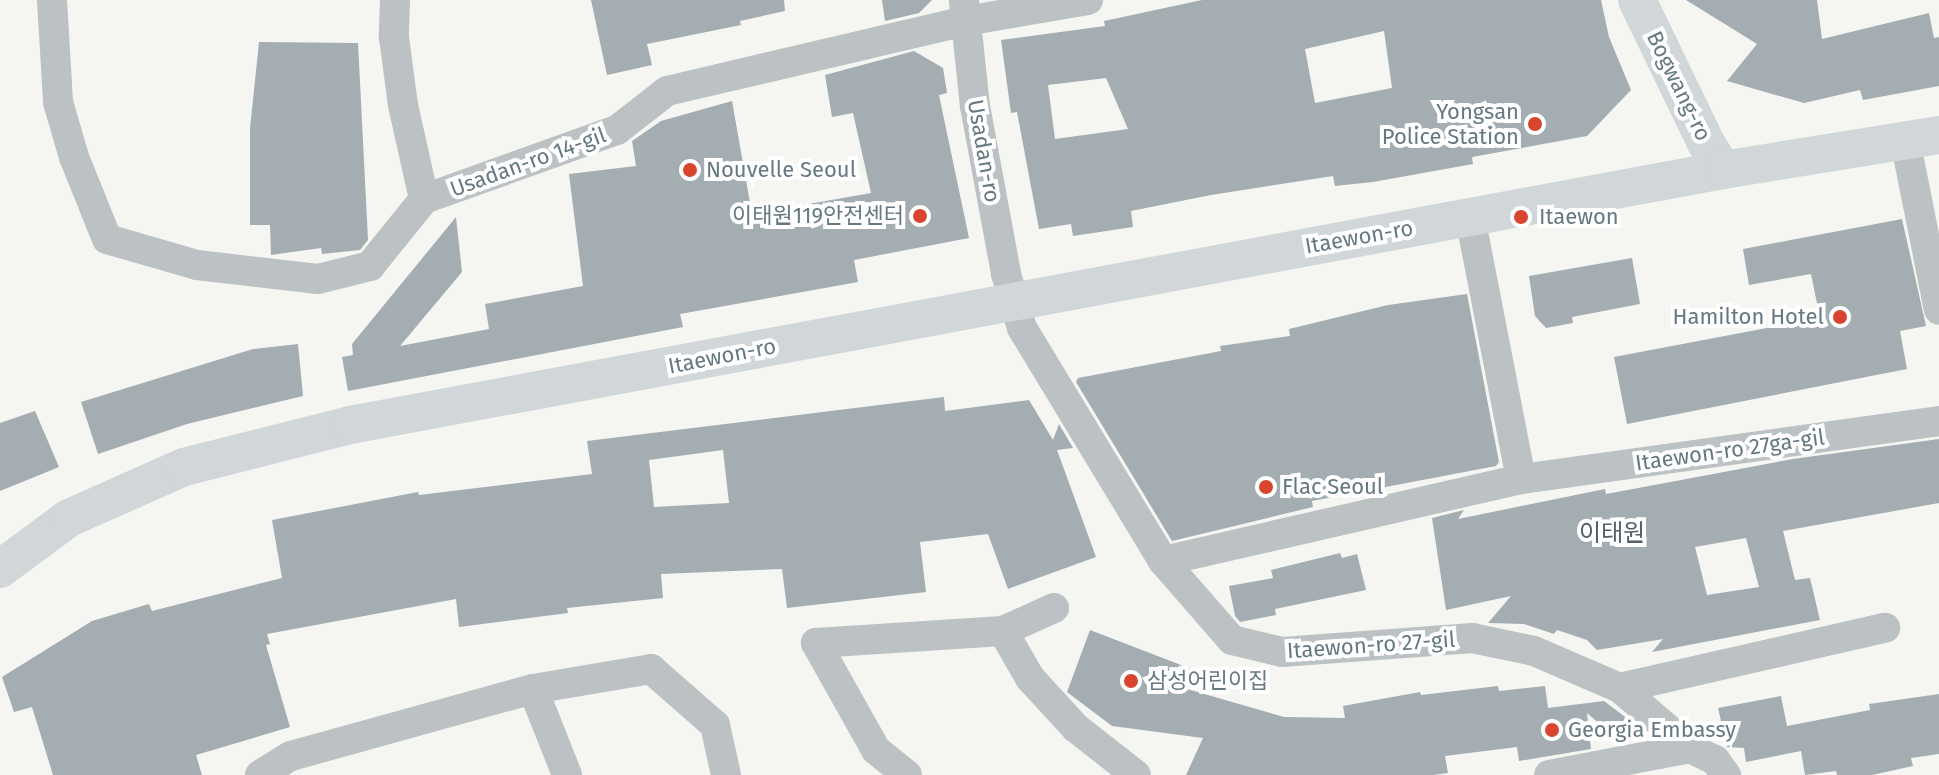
<!DOCTYPE html>
<meta charset="utf-8">
<style>
body{margin:0}
#map{position:relative;width:1939px;height:775px;overflow:hidden;background:#f5f5f2;font-family:"Fira Sans","Noto Sans KR",sans-serif}
div>[style]{position:absolute}
[style*='--x']{left:calc(var(--x)*1px);top:calc(var(--y)*1px);width:calc(var(--w)*1px);rotate:calc(var(--a)*1deg)}
.building>*{inset:0;background:#a4adb1}
.minor>*{height:30px;margin:-15px;padding:0 15px;transform-origin:15px;border-radius:15px;background:#bcc1c3}
.major>*{height:38px;margin:-19px;padding:0 19px;transform-origin:19px;border-radius:19px;background:#d1d6d9}
.dots>*{width:22px;height:22px;translate:-50% -50%;box-sizing:border-box;border:4px solid #fff;border-radius:50%}
span{translate:-50% -50%;white-space:nowrap;text-align:center;line-height:1.15;-webkit-text-stroke:8px #fff;paint-order:stroke}
.street-label{font-size:22px;color:#667881}
.poi-label{font-size:22px;color:#667881}
.right{translate:-100% -50%;text-align:right}
.left{translate:0 -50%;text-align:left}
.neighbourhood-label{font-size:24px;color:#536067}
</style>
<div id="map">
<div class="building">
<div style="clip-path:polygon(591px 0,784px 0,785px 11px,740px 21px,741px 25px,647px 44px,652px 65px,607px 75px)"></div>
<div style="clip-path:polygon(882px 0,932px 0,919px 13px,885px 21px)"></div>
<div style="clip-path:polygon(evenodd,1202px 0,1601px 0,1609px 37px,1631px 90px,1587px 136px,1472px 157px,1473px 164px,1373px 182px,1335px 186px,1333px 176px,1211px 195px,1131px 211px,1133px 227px,1073px 236px,1071px 224px,1039px 229px,1017px 112px,1011px 113px,1001px 40px,1105px 26px,1104px 21px,1202px 0,1384px 31px,1392px 88px,1315px 103px,1305px 49px,1384px 31px,1202px 0,1106px 78px,1128px 129px,1055px 139px,1048px 85px,1106px 78px)"></div>
<div style="clip-path:polygon(1686px 0,1817px 0,1822px 39px,1929px 13px,1934px 38px,1939px 37px,1939px 86px,1863px 100px,1860px 90px,1804px 103px,1727px 81px,1757px 44px)"></div>
<div style="clip-path:polygon(259px 42px,358px 43px,368px 240px,360px 250px,322px 254px,321px 248px,271px 255px,270px 225px,250px 225px,250px 128px)"></div>
<div style="clip-path:polygon(914px 51px,943px 68px,947px 93px,939px 95px,969px 238px,854px 260px,858px 282px,680px 314px,683px 327px,348px 391px,342px 357px,353px 355px,352px 344px,456px 217px,462px 272px,400px 346px,489px 329px,485px 304px,583px 286px,569px 174px,636px 166px,632px 141px,661px 121px,732px 101px,752px 214px,871px 193px,853px 113px,832px 117px,825px 75px)"></div>
<div style="clip-path:polygon(1902px 219px,1926px 326px,1900px 331px,1907px 369px,1627px 424px,1614px 357px,1820px 318px,1811px 274px,1749px 285px,1743px 249px)"></div>
<div style="clip-path:polygon(1632px 258px,1640px 304px,1572px 317px,1573px 323px,1546px 328px,1535px 316px,1529px 276px)"></div>
<div style="clip-path:polygon(1467px 294px,1499px 462px,1496px 466px,1312px 501px,1313px 507px,1172px 541px,1076px 382px,1078px 378px,1221px 351px,1220px 346px,1290px 336px,1289px 329px,1388px 305px)"></div>
<div style="clip-path:polygon(298px 344px,303px 396px,187px 424px,98px 454px,81px 402px,253px 349px)"></div>
<div style="clip-path:polygon(evenodd,944px 397px,945px 411px,1029px 400px,1053px 440px,1059px 424px,1073px 448px,1057px 450px,1096px 557px,1008px 589px,988px 534px,920px 542px,926px 592px,787px 608px,782px 569px,661px 574px,663px 598px,567px 608px,568px 613px,459px 627px,456px 599px,267px 634px,270px 644px,266px 645px,290px 727px,196px 755px,202px 775px,53px 775px,32px 707px,14px 712px,2px 677px,92px 621px,149px 604px,152px 611px,282px 578px,272px 520px,418px 492px,419px 495px,592px 474px,587px 441px,944px 397px,723px 450px,729px 503px,654px 507px,649px 460px,723px 450px)"></div>
<div style="clip-path:polygon(35px 411px,59px 467px,0 491px,0 423px)"></div>
<div style="clip-path:polygon(evenodd,1939px 439px,1939px 503px,1783px 531px,1795px 580px,1810px 578px,1820px 620px,1652px 652px,1663px 639px,1597px 650px,1587px 640px,1557px 630px,1554px 634px,1524px 624px,1488px 623px,1511px 596px,1446px 610px,1432px 518px,1464px 510px,1458px 519px,1605px 489px,1606px 494px,1793px 459px,1939px 439px,1746px 538px,1759px 587px,1707px 595px,1695px 547px,1746px 538px)"></div>
<div style="clip-path:polygon(1340px 553px,1342px 558px,1357px 554px,1366px 590px,1275px 609px,1276px 615px,1240px 622px,1235px 616px,1229px 586px,1273px 578px,1271px 570px)"></div>
<div style="clip-path:polygon(1090px 630px,1194px 670px,1187px 689px,1284px 717px,1345px 718px,1343px 706px,1420px 692px,1421px 695px,1498px 686px,1499px 691px,1545px 686px,1548px 708px,1604px 701px,1633px 723px,1618px 740px,1587px 713px,1591px 749px,1519px 761px,1517px 747px,1445px 756px,1448px 773px,1433px 775px,1186px 775px,1203px 738px,1112px 726px,1067px 692px)"></div>
<div style="clip-path:polygon(1939px 694px,1939px 754px,1911px 758px,1913px 766px,1872px 775px,1837px 775px,1836px 771px,1805px 775px,1801px 751px,1746px 762px,1744px 748px,1727px 747px,1718px 708px,1781px 696px,1787px 726px,1870px 710px,1869px 704px)"></div>
</div>
<div class="minor">
<div style="--x:52;--y:0;--w:102;--a:86.6"></div>
<div style="--x:58;--y:102;--w:57;--a:73.8"></div>
<div style="--x:74;--y:157;--w:88;--a:68.1"></div>
<div style="--x:107;--y:239;--w:94;--a:16.1"></div>
<div style="--x:197;--y:265;--w:122;--a:6.6"></div>
<div style="--x:318;--y:279;--w:54;--a:-14"></div>
<div style="--x:370;--y:266;--w:86;--a:-51.1"></div>
<div style="--x:424;--y:199;--w:205;--a:-19.7"></div>
<div style="--x:617;--y:130;--w:63;--a:-38"></div>
<div style="--x:667;--y:91;--w:306;--a:-13.2"></div>
<div style="--x:965;--y:21;--w:125;--a:-9.7"></div>
<div style="--x:395;--y:0;--w:37;--a:92"></div>
<div style="--x:394;--y:37;--w:69;--a:82.5"></div>
<div style="--x:403;--y:105;--w:96;--a:77.4"></div>
<div style="--x:964;--y:2;--w:105;--a:84"></div>
<div style="--x:975;--y:106;--w:171;--a:79.5"></div>
<div style="--x:1006;--y:274;--w:56;--a:73.5"></div>
<div style="--x:1022;--y:328;--w:272;--a:58.8"></div>
<div style="--x:1163;--y:561;--w:105;--a:48.9"></div>
<div style="--x:1232;--y:640;--w:51;--a:13.5"></div>
<div style="--x:1282;--y:652;--w:191;--a:-4.2"></div>
<div style="--x:1472;--y:638;--w:63;--a:11.8"></div>
<div style="--x:1534;--y:651;--w:94;--a:23.3"></div>
<div style="--x:1620;--y:688;--w:92;--a:40.6"></div>
<div style="--x:1690;--y:748;--w:28;--a:26"></div>
<div style="--x:1715;--y:760;--w:19;--a:54"></div>
<div style="--x:1905;--y:140;--w:173;--a:78.7"></div>
<div style="--x:1521;--y:479;--w:422;--a:-7.9"></div>
<div style="--x:1163;--y:561;--w:367;--a:-12.9"></div>
<div style="--x:1521;--y:479;--w:267;--a:-101"></div>
<div style="--x:1003;--y:631;--w:54;--a:60.1"></div>
<div style="--x:1030;--y:678;--w:68;--a:47.4"></div>
<div style="--x:1076;--y:728;--w:76;--a:38.1"></div>
<div style="--x:1620;--y:688;--w:272;--a:-12.8"></div>
<div style="--x:533;--y:689;--w:92;--a:68.4"></div>
<div style="--x:260;--y:775;--w:36;--a:-32"></div>
<div style="--x:291;--y:756;--w:251;--a:-15.5"></div>
<div style="--x:533;--y:689;--w:120;--a:-9.6"></div>
<div style="--x:651;--y:669;--w:85;--a:41.2"></div>
<div style="--x:715;--y:725;--w:51;--a:77.6"></div>
<div style="--x:907;--y:775;--w:40;--a:-141"></div>
<div style="--x:876;--y:750;--w:123;--a:-119.3"></div>
<div style="--x:816;--y:643;--w:187;--a:-3.7"></div>
<div style="--x:1003;--y:631;--w:56;--a:-24.3"></div>
<div style="--x:1549;--y:775;--w:144;--a:-10.8"></div>
</div>
<div class="major">
<div style="--x:1637;--y:0;--w:159;--a:64.2"></div>
<div style="--x:1706;--y:143;--w:32;--a:58"></div>
<div style="--x:0;--y:569;--w:86;--a:-36.5"></div>
<div style="--x:69;--y:518;--w:126;--a:-23.9"></div>
<div style="--x:184;--y:467;--w:171;--a:-14.2"></div>
<div style="--x:350;--y:425;--w:1396;--a:-10.52"></div>
<div style="--x:1723;--y:170;--w:219;--a:-9.2"></div>
</div>
<div class="dots">
<div style="left:1535px;top:124px;background:#d8442e"></div>
<div style="left:690px;top:170px;background:#d8442e"></div>
<div style="left:920px;top:216px;background:#d8442e"></div>
<div style="left:1521px;top:217px;background:#d8442e"></div>
<div style="left:1840px;top:317px;background:#d8442e"></div>
<div style="left:1266px;top:487px;background:#d8442e"></div>
<div style="left:1131px;top:681px;background:#d8442e"></div>
<div style="left:1552px;top:730px;background:#d8442e"></div>
</div>
<div class="street-label">
<span style="left:1679px;top:86px;rotate:64deg">Bogwang-ro</span>
<span style="left:984px;top:151px;rotate:80deg">Usadan-ro</span>
<span style="left:528px;top:162px;rotate:-20deg">Usadan-ro 14-gil</span>
<span style="left:1359px;top:237px;rotate:-10deg">Itaewon-ro</span>
<span style="left:722px;top:356px;rotate:-11deg">Itaewon-ro</span>
<span style="left:1730px;top:450px;rotate:-8deg">Itaewon-ro 27ga-gil</span>
<span style="left:1371px;top:645px;rotate:-4deg">Itaewon-ro 27-gil</span>
</div>
<div class="poi-label">
<span class="right" style="left:1519px;top:124px">Yongsan<br>Police Station</span>
<span class="left" style="left:706px;top:170px">Nouvelle Seoul</span>
<span class="right" style="left:904px;top:216px">이태원119안전센터</span>
<span class="left" style="left:1539px;top:217px">Itaewon</span>
<span class="right" style="left:1824px;top:317px">Hamilton Hotel</span>
<span class="left" style="left:1282px;top:487px">Flac Seoul</span>
<span class="left" style="left:1147px;top:681px">삼성어린이집</span>
<span class="left" style="left:1568px;top:730px">Georgia Embassy</span>
</div>
<div class="neighbourhood-label">
<span style="left:1612px;top:534px">이태원</span>
</div>
</div>
